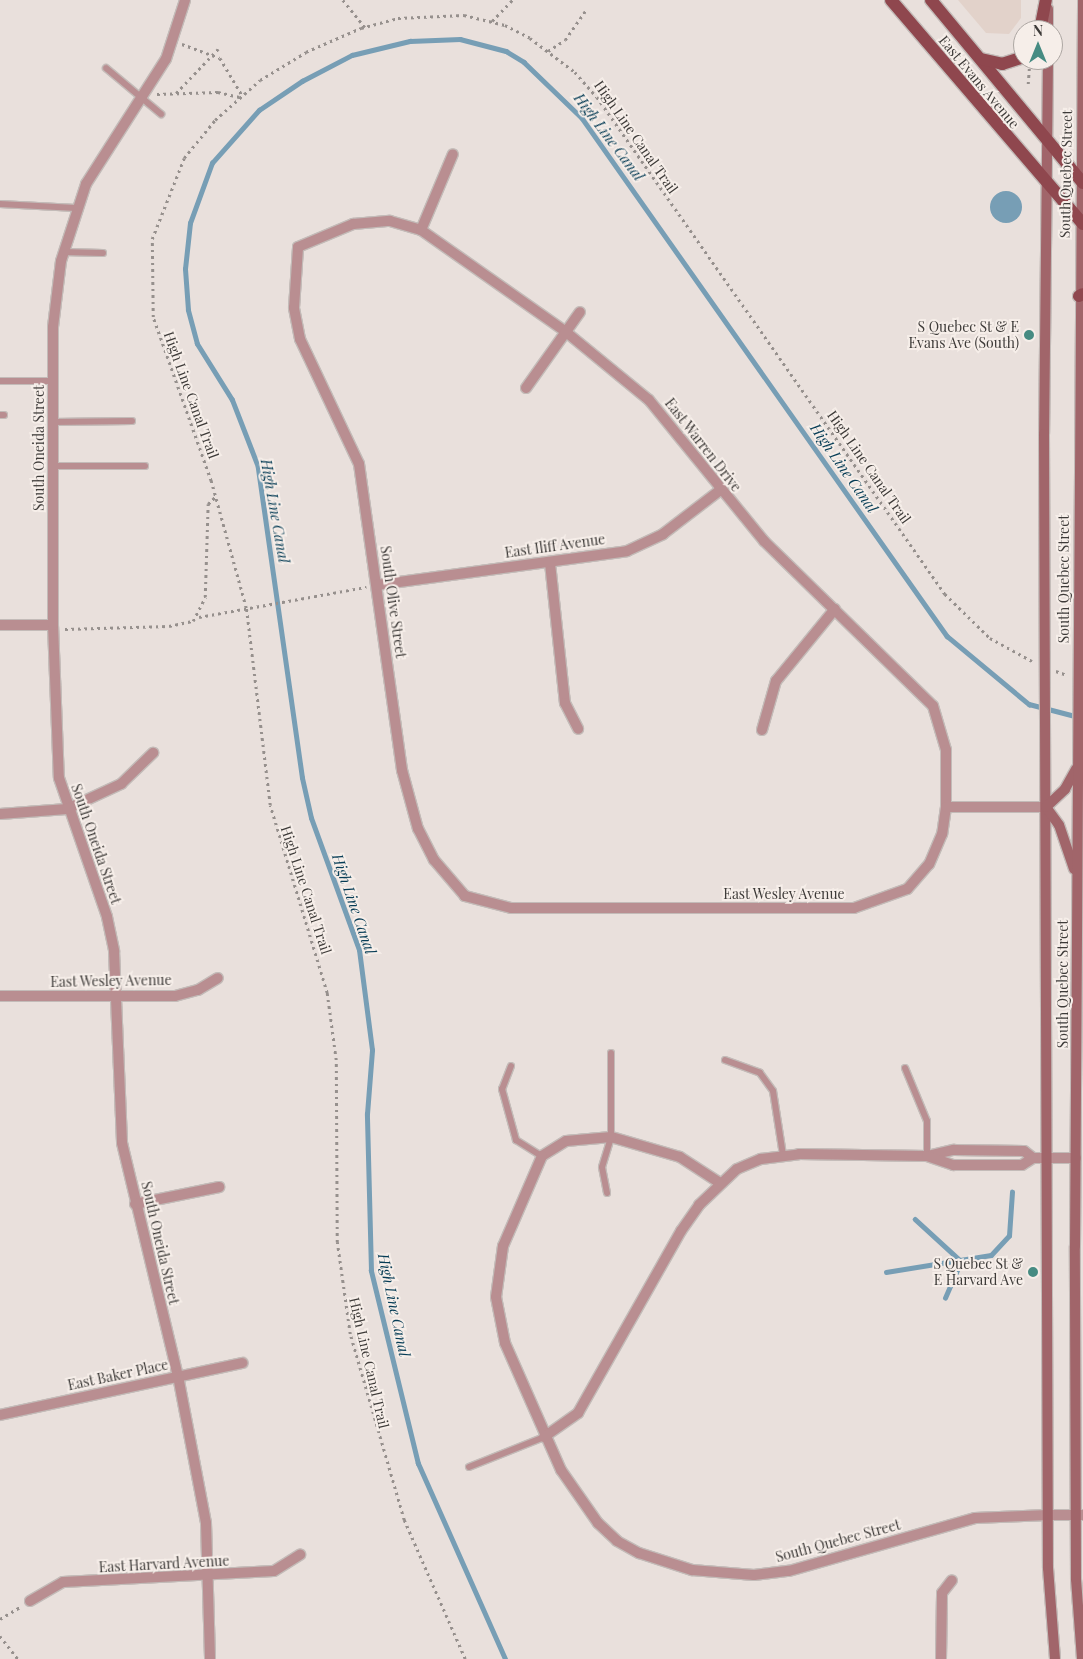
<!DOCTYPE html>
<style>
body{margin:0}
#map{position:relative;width:1083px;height:1659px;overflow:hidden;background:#e9e0dc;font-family:"Playfair Display",serif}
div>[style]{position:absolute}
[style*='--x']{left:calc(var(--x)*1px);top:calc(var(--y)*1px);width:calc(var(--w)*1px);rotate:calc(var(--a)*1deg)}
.built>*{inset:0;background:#e2d2ca}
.water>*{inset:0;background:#779eb5}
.round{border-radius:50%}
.stream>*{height:4.5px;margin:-2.25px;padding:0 2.25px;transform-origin:2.25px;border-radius:2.25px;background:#779eb5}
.path>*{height:2.5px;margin-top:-1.25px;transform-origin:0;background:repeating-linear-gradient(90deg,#96908d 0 2.5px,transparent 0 6.5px)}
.roads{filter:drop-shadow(1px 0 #c3bbb8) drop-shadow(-1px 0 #c3bbb8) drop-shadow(0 1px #c3bbb8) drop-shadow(0 -1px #c3bbb8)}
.service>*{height:6px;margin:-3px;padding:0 3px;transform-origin:3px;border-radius:3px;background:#b98e91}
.minor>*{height:10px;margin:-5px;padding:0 5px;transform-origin:5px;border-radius:5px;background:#b98e91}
.tertiary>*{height:10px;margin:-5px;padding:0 5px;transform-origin:5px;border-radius:5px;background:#b98e91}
.secondary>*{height:10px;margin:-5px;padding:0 5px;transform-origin:5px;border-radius:5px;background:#a1656a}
.primary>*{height:12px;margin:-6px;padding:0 6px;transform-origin:6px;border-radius:6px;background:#8f474e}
.dots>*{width:14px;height:14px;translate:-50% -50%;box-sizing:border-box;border:2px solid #f6eee9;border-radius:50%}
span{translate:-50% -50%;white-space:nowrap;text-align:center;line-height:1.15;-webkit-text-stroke:4px #f6eee9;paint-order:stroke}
.street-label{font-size:14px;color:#3d3a38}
.poi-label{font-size:14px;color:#3d3a38}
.right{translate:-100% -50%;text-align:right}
.water-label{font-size:15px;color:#063c55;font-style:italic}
.north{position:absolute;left:1013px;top:20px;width:50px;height:50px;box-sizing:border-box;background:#f6eee9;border:1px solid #aca6a2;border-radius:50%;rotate:0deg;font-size:14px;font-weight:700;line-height:20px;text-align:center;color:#3d3a38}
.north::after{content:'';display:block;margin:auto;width:18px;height:22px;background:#468b82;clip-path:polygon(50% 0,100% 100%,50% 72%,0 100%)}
</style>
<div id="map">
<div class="built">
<div style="clip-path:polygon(958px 0,1021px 0,1021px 18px,1009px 34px,986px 33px)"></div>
</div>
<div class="water">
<div class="round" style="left:990px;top:191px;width:32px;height:32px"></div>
</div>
<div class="stream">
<div style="--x:915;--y:1219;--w:62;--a:42.4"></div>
<div style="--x:886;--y:1272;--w:106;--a:-9.2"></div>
<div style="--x:991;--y:1255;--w:26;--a:-47"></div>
<div style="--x:1009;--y:1236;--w:44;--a:-86.1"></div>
<div style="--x:945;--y:1298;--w:40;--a:-66.6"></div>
<div style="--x:505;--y:1659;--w:214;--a:-114"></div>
<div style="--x:418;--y:1464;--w:199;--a:-103.7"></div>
<div style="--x:371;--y:1271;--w:157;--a:-91.5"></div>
<div style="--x:367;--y:1114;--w:64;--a:-85.5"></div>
<div style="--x:372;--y:1050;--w:101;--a:-97.4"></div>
<div style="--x:359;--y:950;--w:140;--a:-110"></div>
<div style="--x:311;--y:818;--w:41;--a:-102.7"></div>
<div style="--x:302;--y:778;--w:314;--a:-98.1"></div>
<div style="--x:258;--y:467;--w:72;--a:-111.2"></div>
<div style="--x:232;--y:400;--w:66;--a:-122"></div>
<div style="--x:197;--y:344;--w:35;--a:-105"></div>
<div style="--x:188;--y:310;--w:41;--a:-94.2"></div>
<div style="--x:185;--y:269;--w:46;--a:-83.8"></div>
<div style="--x:190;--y:223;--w:64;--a:-69.9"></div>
<div style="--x:212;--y:163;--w:71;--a:-48.4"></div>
<div style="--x:259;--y:110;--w:52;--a:-34"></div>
<div style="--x:302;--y:81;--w:56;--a:-27.5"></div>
<div style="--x:352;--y:55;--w:60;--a:-13.6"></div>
<div style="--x:410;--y:41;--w:50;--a:-2.3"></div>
<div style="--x:460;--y:39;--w:48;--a:14.6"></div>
<div style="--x:506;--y:51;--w:21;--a:31"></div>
<div style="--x:524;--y:62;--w:81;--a:44"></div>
<div style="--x:582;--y:118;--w:634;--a:54.83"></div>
<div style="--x:947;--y:636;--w:107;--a:39.7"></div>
<div style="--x:1029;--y:704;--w:52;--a:14.6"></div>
</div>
<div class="path">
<div style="--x:343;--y:0;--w:35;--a:51"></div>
<div style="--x:492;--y:21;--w:29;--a:-46"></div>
<div style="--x:182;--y:44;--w:40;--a:20.2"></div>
<div style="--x:220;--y:58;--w:43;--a:59.3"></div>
<div style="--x:548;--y:51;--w:20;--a:-33"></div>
<div style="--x:565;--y:40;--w:35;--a:-55"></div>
<div style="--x:1028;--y:84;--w:16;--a:-86"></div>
<div style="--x:176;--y:93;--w:61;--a:-46.3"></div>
<div style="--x:157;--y:94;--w:61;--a:-1.9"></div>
<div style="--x:218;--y:92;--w:22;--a:13"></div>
<div style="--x:199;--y:617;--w:170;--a:-10.2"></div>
<div style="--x:65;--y:629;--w:104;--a:-1.7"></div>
<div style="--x:169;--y:626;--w:25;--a:-12"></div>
<div style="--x:193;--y:621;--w:27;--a:-63"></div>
<div style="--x:205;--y:597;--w:93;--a:-88.2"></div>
<div style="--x:208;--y:504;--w:10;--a:-45"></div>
<div style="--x:1056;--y:671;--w:12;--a:20"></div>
<div style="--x:0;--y:1619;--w:23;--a:-31"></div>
<div style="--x:0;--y:1636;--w:29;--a:52"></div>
<div style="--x:465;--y:1659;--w:152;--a:-113.7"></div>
<div style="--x:404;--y:1520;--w:194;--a:-106.2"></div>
<div style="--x:350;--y:1334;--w:93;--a:-98"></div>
<div style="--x:337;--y:1242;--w:182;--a:-90.3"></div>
<div style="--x:336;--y:1060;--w:68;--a:-97.7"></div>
<div style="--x:327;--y:993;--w:196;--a:-106.9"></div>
<div style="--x:270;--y:805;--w:198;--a:-96.9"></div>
<div style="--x:246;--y:608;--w:132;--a:-105.4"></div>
<div style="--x:211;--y:481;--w:174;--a:-109.5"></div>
<div style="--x:153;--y:317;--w:78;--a:-90.7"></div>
<div style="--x:152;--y:239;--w:87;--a:-68.4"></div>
<div style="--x:184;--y:158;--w:49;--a:-50.8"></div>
<div style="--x:215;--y:120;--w:60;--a:-41.6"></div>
<div style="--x:260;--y:80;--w:54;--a:-31.3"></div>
<div style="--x:306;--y:52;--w:60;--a:-23.6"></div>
<div style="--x:361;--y:28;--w:38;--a:-15"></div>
<div style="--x:398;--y:18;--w:66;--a:-2.6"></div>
<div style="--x:464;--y:15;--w:42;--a:13.7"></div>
<div style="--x:505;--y:25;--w:28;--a:27"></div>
<div style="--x:530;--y:38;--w:56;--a:37.1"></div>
<div style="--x:575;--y:72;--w:33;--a:49"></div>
<div style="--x:597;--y:97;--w:607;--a:55"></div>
<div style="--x:945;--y:594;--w:63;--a:44.4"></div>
<div style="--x:990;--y:638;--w:48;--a:28.7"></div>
</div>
<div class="roads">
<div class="service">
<div style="--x:106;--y:68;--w:72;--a:39.9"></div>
<div style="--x:0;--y:204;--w:76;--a:3"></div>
<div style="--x:63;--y:252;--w:40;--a:1.4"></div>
<div style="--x:0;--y:381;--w:53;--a:0"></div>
<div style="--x:0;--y:415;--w:4;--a:0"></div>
<div style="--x:53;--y:422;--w:79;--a:-0.7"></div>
<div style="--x:53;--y:466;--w:92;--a:0"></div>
<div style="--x:725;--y:1060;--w:37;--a:20"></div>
<div style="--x:760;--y:1073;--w:22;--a:54"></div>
<div style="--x:773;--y:1091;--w:65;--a:81.1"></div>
<div style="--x:511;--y:1066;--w:25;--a:111"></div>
<div style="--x:502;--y:1089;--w:53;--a:74.6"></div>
<div style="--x:516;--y:1140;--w:31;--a:32"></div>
<div style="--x:905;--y:1068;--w:57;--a:67.5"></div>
<div style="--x:927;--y:1121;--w:35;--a:90"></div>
<div style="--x:607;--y:1193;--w:26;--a:-101"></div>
<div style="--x:602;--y:1167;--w:31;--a:-73"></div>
<div style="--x:611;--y:1137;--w:84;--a:-90"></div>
<div style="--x:469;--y:1467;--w:81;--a:-21.8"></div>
</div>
<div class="minor">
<div style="--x:390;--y:221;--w:32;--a:16"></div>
<div style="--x:421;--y:230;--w:177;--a:35.1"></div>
<div style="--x:566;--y:332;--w:107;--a:39.3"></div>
<div style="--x:649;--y:400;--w:182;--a:50.8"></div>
<div style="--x:764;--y:541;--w:236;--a:44.3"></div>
<div style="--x:933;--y:706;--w:46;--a:73.5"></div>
<div style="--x:946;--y:750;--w:57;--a:90"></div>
<div style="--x:946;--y:807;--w:27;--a:98"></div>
<div style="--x:942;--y:834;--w:33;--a:113"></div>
<div style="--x:929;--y:864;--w:33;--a:131"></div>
<div style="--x:907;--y:889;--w:56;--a:160.3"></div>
<div style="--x:854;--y:908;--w:343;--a:180"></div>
<div style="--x:511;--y:908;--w:48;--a:-165.4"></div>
<div style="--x:465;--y:896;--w:48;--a:-130.7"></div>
<div style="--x:434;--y:860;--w:35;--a:-117"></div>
<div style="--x:418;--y:829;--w:61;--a:-105.2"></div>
<div style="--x:402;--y:770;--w:309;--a:-98"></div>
<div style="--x:359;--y:464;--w:138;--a:-115.3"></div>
<div style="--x:300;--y:339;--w:32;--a:-101"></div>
<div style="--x:294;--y:308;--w:61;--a:-86.2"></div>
<div style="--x:298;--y:247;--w:60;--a:-22.7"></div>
<div style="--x:353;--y:224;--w:37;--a:-5"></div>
<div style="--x:421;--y:230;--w:82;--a:-67.2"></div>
<div style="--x:526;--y:388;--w:93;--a:-54.6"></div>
<div style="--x:550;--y:563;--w:141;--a:83.9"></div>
<div style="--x:565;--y:703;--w:29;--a:63"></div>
<div style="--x:377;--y:585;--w:252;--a:-7.7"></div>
<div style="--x:627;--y:551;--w:40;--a:-25"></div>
<div style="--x:663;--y:534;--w:71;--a:-37.5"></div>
<div style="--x:53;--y:625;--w:153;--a:87.8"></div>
<div style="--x:59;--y:778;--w:147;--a:70.9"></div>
<div style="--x:107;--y:917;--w:35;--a:78"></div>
<div style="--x:114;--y:951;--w:192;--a:87.6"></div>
<div style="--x:122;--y:1143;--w:240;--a:76.5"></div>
<div style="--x:178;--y:1376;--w:150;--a:79.2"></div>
<div style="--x:206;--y:1523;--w:136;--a:88.3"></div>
<div style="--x:762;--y:730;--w:51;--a:-74.1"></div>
<div style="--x:776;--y:681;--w:93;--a:-50.7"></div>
<div style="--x:946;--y:807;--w:100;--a:0"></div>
<div style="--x:0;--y:814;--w:67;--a:-4.3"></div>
<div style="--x:67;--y:809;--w:60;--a:-24.8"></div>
<div style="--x:121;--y:784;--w:45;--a:-44.1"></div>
<div style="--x:0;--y:996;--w:175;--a:0"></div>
<div style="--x:175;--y:996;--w:24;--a:-15"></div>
<div style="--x:198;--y:990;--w:23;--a:-31"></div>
<div style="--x:927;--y:1156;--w:28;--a:-13"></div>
<div style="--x:954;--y:1150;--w:70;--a:0.8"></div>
<div style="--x:1024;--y:1151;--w:11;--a:38"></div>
<div style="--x:1033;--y:1158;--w:43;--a:0"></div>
<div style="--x:720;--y:1183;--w:48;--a:-147"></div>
<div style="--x:680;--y:1157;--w:72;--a:-163.8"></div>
<div style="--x:611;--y:1137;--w:45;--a:174.9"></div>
<div style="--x:566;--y:1141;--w:28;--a:148"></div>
<div style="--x:542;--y:1156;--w:98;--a:113.4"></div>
<div style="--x:503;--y:1246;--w:51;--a:97.8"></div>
<div style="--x:496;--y:1297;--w:47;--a:78.9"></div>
<div style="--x:505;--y:1343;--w:139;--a:66.2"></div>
<div style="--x:561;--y:1470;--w:65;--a:55.1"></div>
<div style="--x:598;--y:1523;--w:26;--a:43"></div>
<div style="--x:617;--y:1541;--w:25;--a:29"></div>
<div style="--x:639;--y:1553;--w:56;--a:17.8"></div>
<div style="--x:692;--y:1570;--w:62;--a:4.6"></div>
<div style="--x:754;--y:1575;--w:35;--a:-7"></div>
<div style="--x:789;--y:1571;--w:193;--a:-15.9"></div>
<div style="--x:975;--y:1518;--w:73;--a:-2.4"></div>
<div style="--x:135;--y:1204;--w:86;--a:-11.4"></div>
<div style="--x:0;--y:1415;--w:248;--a:-12.1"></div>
<div style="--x:544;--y:1437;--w:42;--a:-35.2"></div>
<div style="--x:578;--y:1413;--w:209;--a:-60.5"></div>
<div style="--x:681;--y:1231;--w:32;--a:-55"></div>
<div style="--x:699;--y:1205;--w:52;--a:-43.5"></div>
<div style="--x:737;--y:1169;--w:26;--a:-23"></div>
<div style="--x:761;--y:1159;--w:38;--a:-7"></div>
<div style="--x:799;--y:1154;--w:128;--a:0.9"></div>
<div style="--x:927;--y:1156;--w:28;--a:19"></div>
<div style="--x:953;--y:1165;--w:69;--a:0"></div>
<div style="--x:1022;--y:1165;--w:13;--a:-32"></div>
<div style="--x:30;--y:1601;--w:38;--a:-30"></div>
<div style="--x:63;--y:1582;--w:211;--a:-3"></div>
<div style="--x:274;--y:1571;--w:31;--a:-32"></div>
<div style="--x:941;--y:1659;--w:66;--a:-89.1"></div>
<div style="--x:942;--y:1593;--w:16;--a:-52"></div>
</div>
<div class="tertiary">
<div style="--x:0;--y:625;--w:53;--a:0"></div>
<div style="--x:53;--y:625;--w:298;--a:-90"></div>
<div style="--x:53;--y:327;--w:66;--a:-83.1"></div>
<div style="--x:61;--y:261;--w:81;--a:-72"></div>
<div style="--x:86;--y:184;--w:148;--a:-57.4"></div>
<div style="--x:166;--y:59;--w:62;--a:-72.1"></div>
<div style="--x:1048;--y:1515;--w:35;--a:0"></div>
</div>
<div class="secondary">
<div style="--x:1048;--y:30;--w:21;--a:-90"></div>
<div style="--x:1048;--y:60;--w:374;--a:90.6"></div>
<div style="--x:1044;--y:434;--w:1134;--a:89.8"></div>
<div style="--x:1048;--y:1568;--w:91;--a:85.6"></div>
<div style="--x:1074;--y:869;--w:46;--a:-108.8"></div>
<div style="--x:1059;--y:825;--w:22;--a:-126"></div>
<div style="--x:1046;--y:807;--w:26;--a:-43"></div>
<div style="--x:1065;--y:789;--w:23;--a:-61"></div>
<div style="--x:1082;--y:1659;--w:80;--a:-94.3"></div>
<div style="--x:1076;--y:1579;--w:333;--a:-90.2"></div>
<div style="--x:1075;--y:1246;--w:1246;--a:-89.63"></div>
</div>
<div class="primary">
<div style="--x:891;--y:0;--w:295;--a:49.4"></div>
<div style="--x:931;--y:0;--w:238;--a:50.3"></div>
<div style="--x:1040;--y:30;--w:31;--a:-79"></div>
<div style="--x:981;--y:59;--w:22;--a:13"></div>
<div style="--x:1002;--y:64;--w:22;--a:-18"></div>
<div style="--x:1079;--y:296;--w:4;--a:-27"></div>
</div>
</div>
<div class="dots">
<div style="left:1029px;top:335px;background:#468b82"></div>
<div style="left:1033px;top:1272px;background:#468b82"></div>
</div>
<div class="street-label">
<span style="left:979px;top:82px;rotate:50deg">East Evans Avenue</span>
<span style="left:636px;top:137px;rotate:55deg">High Line Canal Trail</span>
<span style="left:1066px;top:174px;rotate:-89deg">South Quebec Street</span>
<span style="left:191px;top:395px;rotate:70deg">High Line Canal Trail</span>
<span style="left:703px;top:445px;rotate:52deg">East Warren Drive</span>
<span style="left:39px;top:448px;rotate:-90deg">South Oneida Street</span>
<span style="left:869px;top:467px;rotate:55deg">High Line Canal Trail</span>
<span style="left:555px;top:546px;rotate:-8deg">East Iliff Avenue</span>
<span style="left:1064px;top:579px;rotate:-90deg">South Quebec Street</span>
<span style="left:393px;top:602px;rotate:82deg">South Olive Street</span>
<span style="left:96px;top:844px;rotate:71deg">South Oneida Street</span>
<span style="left:306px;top:890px;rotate:72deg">High Line Canal Trail</span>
<span style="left:784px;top:894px">East Wesley Avenue</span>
<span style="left:111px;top:981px;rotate:-1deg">East Wesley Avenue</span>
<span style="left:1063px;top:984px;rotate:-90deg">South Quebec Street</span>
<span style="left:160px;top:1243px;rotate:77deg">South Oneida Street</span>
<span style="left:369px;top:1363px;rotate:77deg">High Line Canal Trail</span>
<span style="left:118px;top:1375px;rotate:-12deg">East Baker Place</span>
<span style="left:838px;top:1541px;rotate:-15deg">South Quebec Street</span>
<span style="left:164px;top:1564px;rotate:-3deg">East Harvard Avenue</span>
</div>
<div class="poi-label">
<span class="right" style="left:1019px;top:335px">S Quebec St &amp; E<br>Evans Ave (South)</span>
<span class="right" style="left:1023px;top:1272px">S Quebec St &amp;<br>E Harvard Ave</span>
</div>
<div class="water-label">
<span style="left:609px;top:137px;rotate:53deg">High Line Canal</span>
<span style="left:844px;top:468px;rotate:55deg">High Line Canal</span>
<span style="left:275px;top:511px;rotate:80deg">High Line Canal</span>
<span style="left:354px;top:904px;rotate:71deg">High Line Canal</span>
<span style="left:394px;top:1305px;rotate:78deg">High Line Canal</span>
</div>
<div class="north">N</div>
</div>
